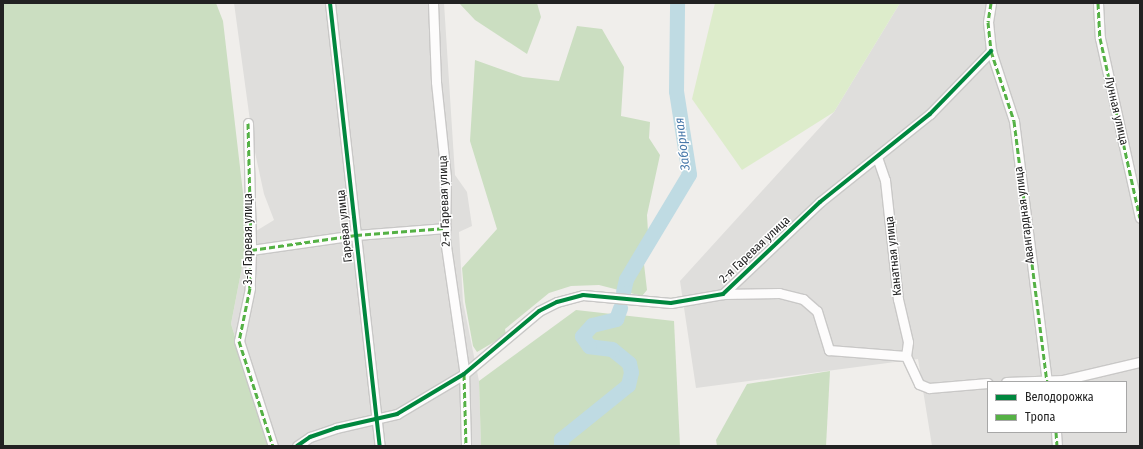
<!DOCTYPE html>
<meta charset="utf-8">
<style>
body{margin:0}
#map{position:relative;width:1143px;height:449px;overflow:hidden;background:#f0eeeb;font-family:"Fira Sans Condensed",sans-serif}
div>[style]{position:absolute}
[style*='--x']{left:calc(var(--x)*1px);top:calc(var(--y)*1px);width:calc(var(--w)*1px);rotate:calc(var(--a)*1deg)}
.residential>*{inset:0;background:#dfdedc}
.grass>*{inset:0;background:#ddeccb}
.forest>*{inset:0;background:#cbdec1}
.river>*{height:15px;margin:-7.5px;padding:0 7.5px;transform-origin:7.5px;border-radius:7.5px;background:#bfdbe3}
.roads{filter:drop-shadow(1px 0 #c9c8c7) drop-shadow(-1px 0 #c9c8c7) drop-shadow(0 1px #c9c8c7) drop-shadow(0 -1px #c9c8c7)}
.minor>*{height:9px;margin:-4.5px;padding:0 4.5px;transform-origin:4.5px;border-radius:4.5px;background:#fdfcfc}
.quiet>*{height:3px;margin-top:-1.5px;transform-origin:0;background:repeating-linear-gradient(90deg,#55b145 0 6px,transparent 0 9px)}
.cycleway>*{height:4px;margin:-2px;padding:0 2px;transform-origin:2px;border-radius:2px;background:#00873e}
span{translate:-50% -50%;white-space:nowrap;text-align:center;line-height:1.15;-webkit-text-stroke:3px #fff;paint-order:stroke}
.street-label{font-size:12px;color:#222}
.water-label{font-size:13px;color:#4a7aab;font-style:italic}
.frame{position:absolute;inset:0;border:4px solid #222;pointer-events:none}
.legend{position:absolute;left:987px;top:381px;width:140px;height:52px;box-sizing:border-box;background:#fff;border:1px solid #a7a7a7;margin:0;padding:5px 7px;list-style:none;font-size:12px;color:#222}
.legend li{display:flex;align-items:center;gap:8px;height:20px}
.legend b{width:20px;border:1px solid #a7a7a7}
</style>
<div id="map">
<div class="residential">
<div style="clip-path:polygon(234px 3px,444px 3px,455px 175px,467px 192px,472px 226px,459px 232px,463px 302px,479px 381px,481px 446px,270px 446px,231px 324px,248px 236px,274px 220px,264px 194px,253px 143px)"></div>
<div style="clip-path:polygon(evenodd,900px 3px,1140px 3px,1140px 446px,932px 446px,918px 359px,696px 388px,680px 281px,834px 112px,900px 3px,988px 382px,1126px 382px,1126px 432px,988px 432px,988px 382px)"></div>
</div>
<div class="grass">
<div style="clip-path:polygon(715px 3px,900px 3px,834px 112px,742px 170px,692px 99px)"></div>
</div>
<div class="forest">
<div style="clip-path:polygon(3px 3px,216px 3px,223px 21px,248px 236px,231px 324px,270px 446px,3px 446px)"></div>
<div style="clip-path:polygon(459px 3px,537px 3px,541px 17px,527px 54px,475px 20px)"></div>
<div style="clip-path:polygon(577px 26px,602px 29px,624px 67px,621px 116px,650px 122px,649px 138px,660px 155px,647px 215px,649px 249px,644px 264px,647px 290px,642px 296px,599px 285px,571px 286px,549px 293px,505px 329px,506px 335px,477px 352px,473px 346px,465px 302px,462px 268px,497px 229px,470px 141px,475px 60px,523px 77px,559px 81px)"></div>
<div style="clip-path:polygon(576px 310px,674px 321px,680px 446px,481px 446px,479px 381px)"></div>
<div style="clip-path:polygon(830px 371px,826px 446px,717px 446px,716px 440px,747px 384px)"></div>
</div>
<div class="river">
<div style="--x:623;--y:292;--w:13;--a:-77"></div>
<div style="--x:626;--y:279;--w:122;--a:-59"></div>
<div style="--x:689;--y:174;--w:84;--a:-98.9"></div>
<div style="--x:676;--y:91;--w:88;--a:-89.3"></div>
<div style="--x:561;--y:446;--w:7;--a:-90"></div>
<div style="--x:561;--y:439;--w:86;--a:-38.9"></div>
<div style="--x:628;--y:385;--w:13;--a:-77"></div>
<div style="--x:631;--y:372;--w:9;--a:-103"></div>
<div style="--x:629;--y:363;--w:22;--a:-141"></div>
<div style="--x:612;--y:349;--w:23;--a:-173"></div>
<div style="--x:589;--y:346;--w:12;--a:-125"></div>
<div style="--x:582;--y:336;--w:15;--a:-48"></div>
<div style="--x:592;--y:325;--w:25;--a:-14"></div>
<div style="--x:616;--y:319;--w:12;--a:-70"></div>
</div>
<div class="roads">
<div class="minor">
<div style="--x:330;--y:3;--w:446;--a:83.6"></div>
<div style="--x:433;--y:3;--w:79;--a:87.8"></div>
<div style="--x:436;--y:82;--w:96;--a:84"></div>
<div style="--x:446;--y:177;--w:62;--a:90.9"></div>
<div style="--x:445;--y:239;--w:131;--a:81.7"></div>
<div style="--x:464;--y:369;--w:77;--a:88.5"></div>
<div style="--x:991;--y:3;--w:19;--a:99"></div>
<div style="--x:988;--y:22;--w:29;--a:84"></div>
<div style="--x:991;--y:51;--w:74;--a:71.8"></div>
<div style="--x:1014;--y:121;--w:263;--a:82.8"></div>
<div style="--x:1098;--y:3;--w:35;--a:87"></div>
<div style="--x:1100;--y:38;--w:184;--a:77.5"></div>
<div style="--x:248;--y:123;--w:127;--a:88.6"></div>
<div style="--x:251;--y:250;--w:38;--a:92"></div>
<div style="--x:250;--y:288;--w:54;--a:101.7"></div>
<div style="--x:239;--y:341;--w:110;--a:72.1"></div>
<div style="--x:877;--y:157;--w:24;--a:71"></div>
<div style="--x:885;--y:180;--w:120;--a:83.8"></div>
<div style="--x:898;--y:299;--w:44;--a:76.9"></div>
<div style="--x:908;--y:342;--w:14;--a:98"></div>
<div style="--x:251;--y:250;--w:106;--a:-8.1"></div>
<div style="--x:356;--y:235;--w:90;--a:-4.4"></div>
<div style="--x:723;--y:294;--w:56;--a:-1"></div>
<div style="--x:779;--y:293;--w:25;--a:14"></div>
<div style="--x:803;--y:299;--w:18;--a:41"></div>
<div style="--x:817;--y:311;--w:41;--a:72.9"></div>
<div style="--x:829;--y:350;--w:77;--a:4.5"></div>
<div style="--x:906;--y:356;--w:31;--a:65"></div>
<div style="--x:919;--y:384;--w:11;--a:22"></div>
<div style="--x:929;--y:388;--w:59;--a:-4.8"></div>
<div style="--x:1006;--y:382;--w:57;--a:-2"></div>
<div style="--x:1063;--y:380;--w:79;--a:-13.2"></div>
<div style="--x:1056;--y:432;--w:14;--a:86"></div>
<div style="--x:297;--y:446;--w:16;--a:-35"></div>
<div style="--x:310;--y:437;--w:28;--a:-19"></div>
<div style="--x:336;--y:428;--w:63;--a:-12.9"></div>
<div style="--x:397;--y:414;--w:78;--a:-30.8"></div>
<div style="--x:464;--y:374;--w:98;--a:-40"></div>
<div style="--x:539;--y:311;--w:20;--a:-27"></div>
<div style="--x:557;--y:302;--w:27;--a:-15"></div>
<div style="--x:583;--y:295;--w:88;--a:5.2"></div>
<div style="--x:671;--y:303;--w:53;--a:-9.8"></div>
<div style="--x:723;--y:294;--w:134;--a:-43.5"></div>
<div style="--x:820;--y:202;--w:141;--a:-38.7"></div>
<div style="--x:930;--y:114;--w:88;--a:-45.9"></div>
</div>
</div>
<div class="quiet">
<div style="--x:991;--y:3;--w:19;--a:99"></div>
<div style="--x:988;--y:22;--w:29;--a:84"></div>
<div style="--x:991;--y:51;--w:74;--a:71.8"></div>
<div style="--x:1014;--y:121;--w:263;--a:82.8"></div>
<div style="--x:1098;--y:3;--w:35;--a:87"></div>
<div style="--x:1100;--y:38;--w:184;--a:77.5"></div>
<div style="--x:248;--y:123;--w:127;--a:88.6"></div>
<div style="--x:251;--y:250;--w:38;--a:92"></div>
<div style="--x:250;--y:288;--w:54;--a:101.7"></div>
<div style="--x:239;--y:341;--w:110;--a:72.1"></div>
<div style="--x:251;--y:250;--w:106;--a:-8.1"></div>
<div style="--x:356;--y:235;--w:90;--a:-4.4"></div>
<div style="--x:464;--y:374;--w:72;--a:88.4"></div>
<div style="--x:1056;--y:432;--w:14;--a:86"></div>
</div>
<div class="cycleway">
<div style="--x:330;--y:3;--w:446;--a:83.6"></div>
<div style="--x:297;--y:446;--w:16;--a:-35"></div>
<div style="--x:310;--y:437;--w:28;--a:-19"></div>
<div style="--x:336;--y:428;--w:63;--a:-12.9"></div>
<div style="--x:397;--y:414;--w:78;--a:-30.8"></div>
<div style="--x:464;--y:374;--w:98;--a:-40"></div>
<div style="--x:539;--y:311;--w:20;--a:-27"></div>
<div style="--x:557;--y:302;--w:27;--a:-15"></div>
<div style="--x:583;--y:295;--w:88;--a:5.2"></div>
<div style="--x:671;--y:303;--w:53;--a:-9.8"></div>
<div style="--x:723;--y:294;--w:134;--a:-43.5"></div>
<div style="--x:820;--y:202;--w:141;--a:-38.7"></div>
<div style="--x:930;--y:114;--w:88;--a:-45.9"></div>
</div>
<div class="street-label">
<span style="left:1116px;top:111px;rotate:77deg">Лунная улица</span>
<span style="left:445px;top:201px;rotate:-92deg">2-я Гаревая улица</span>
<span style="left:1025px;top:215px;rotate:-97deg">Авангардная улица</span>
<span style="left:345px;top:226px;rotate:-96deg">Гаревая улица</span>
<span style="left:249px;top:239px;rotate:-90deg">3-я Гаревая улица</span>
<span style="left:755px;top:250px;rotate:-43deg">2-я Гаревая улица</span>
<span style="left:894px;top:256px;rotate:-96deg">Канатная улица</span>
</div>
<div class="water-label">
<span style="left:683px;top:144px;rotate:-97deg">Заборная</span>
</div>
<div class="frame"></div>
<ul class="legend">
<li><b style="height:5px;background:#00873e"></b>Велодорожка</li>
<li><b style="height:5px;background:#55b145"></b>Тропа</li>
</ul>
</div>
